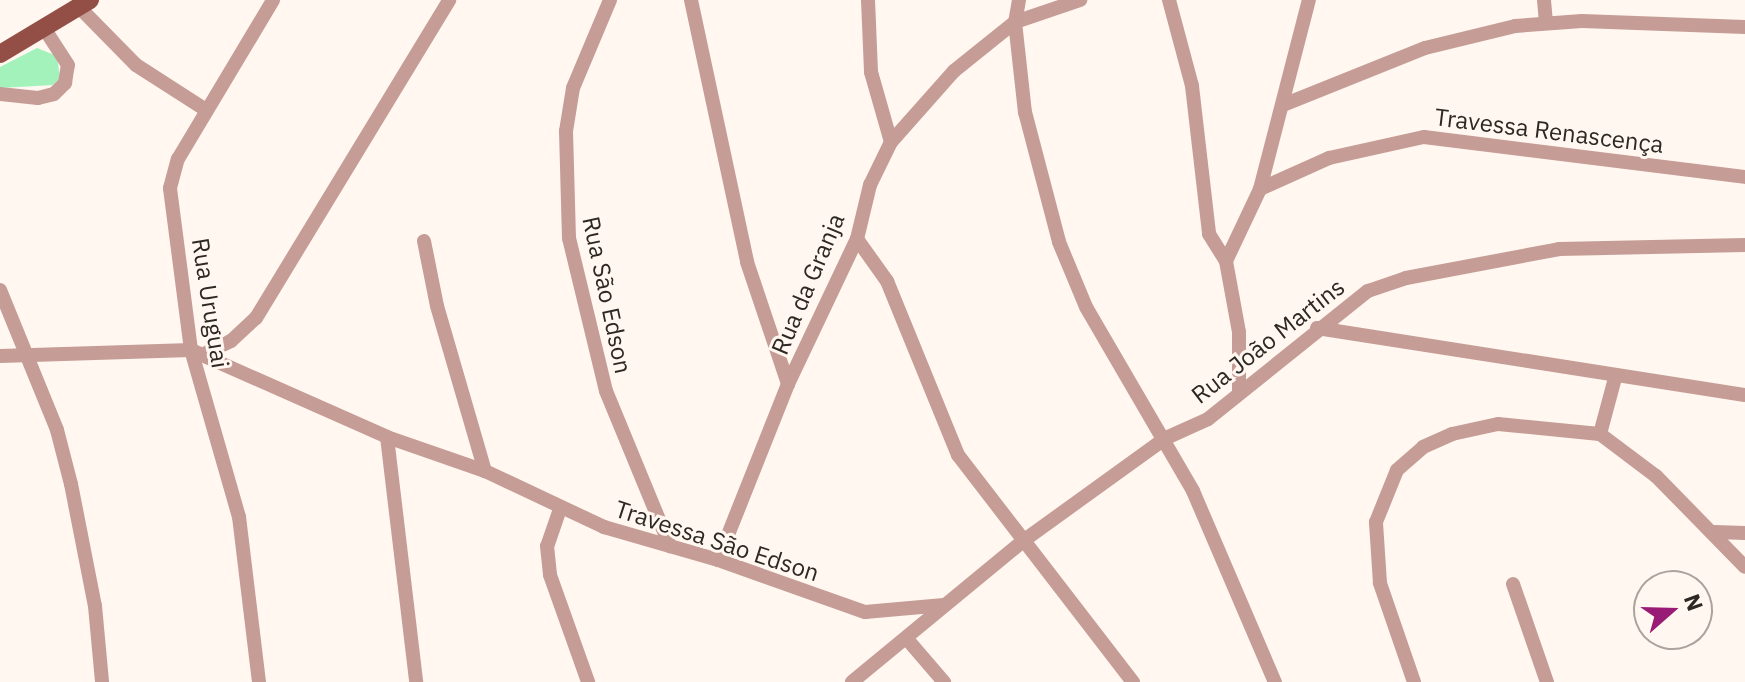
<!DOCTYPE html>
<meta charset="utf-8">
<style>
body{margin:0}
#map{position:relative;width:1745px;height:682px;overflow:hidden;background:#fff7f0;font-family:"IBM Plex Sans",sans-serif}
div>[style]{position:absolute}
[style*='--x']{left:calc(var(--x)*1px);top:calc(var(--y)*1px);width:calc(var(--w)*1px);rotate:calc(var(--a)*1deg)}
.green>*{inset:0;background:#a3f2bb}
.minor>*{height:14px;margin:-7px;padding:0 7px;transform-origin:7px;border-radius:7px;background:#c59d96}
.major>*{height:18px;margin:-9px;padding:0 9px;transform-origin:9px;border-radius:9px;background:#934f46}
span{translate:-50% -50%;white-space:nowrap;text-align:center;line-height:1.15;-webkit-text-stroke:6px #fff7f0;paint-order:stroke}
.street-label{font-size:24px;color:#2c2823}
.north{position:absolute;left:1633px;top:570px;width:80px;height:80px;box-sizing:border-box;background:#fff7f0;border:2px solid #aba49e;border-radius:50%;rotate:70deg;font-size:22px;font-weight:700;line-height:32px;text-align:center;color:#2c2823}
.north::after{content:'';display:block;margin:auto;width:28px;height:36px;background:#981c75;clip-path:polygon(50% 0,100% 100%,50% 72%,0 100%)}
</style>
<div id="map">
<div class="green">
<div style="clip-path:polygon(37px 48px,57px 56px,60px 78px,53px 85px,0 88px,0 67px)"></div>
</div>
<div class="minor">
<div style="--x:610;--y:0;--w:95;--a:112.8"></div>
<div style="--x:573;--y:88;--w:44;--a:99.2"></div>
<div style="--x:566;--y:131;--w:107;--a:88.4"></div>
<div style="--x:569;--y:238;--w:157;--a:76.4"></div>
<div style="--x:606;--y:391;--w:168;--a:67.6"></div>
<div style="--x:691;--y:0;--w:268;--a:77.9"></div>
<div style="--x:747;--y:262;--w:129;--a:71.4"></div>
<div style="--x:868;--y:0;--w:72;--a:87.6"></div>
<div style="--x:871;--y:72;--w:73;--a:74.1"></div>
<div style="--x:1019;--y:0;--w:22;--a:100"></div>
<div style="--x:1015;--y:22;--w:91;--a:83.7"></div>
<div style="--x:1025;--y:112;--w:134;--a:75.3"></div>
<div style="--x:1059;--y:242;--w:70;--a:67.4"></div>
<div style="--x:1086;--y:307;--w:213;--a:59.8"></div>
<div style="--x:1193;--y:491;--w:208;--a:66.8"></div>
<div style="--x:1169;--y:0;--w:89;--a:75"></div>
<div style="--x:1192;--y:86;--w:149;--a:83.4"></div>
<div style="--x:1209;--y:234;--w:32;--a:58"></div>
<div style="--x:1544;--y:0;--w:22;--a:85"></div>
<div style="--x:79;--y:7;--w:81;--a:45.5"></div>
<div style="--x:136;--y:65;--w:83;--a:32.7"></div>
<div style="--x:0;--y:94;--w:38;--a:6"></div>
<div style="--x:38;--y:98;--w:16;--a:-14"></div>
<div style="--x:54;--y:94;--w:16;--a:-45"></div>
<div style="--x:65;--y:83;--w:18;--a:-81"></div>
<div style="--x:68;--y:65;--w:44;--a:-123"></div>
<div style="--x:1283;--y:105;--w:153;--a:-21.9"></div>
<div style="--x:1425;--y:48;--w:93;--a:-13.7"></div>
<div style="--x:1515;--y:26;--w:67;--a:-4.3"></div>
<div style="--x:1582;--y:21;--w:163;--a:2.1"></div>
<div style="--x:1260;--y:189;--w:76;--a:-24.2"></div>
<div style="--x:1329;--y:158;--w:97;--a:-12.5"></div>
<div style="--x:1424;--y:137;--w:323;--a:7.1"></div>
<div style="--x:857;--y:239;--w:52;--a:54.5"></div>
<div style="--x:887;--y:281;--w:188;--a:67.8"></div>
<div style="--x:958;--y:455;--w:287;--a:52.4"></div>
<div style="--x:424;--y:241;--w:66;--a:78.7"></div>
<div style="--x:437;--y:306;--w:172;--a:73.8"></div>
<div style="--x:0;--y:290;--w:151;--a:67.8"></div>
<div style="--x:57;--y:430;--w:56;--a:75.5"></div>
<div style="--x:71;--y:484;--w:124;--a:78.9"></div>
<div style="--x:95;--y:606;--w:76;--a:84.7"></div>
<div style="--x:1317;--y:328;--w:433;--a:8.9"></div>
<div style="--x:204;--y:354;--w:30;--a:-26"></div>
<div style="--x:231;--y:341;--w:34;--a:-43"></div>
<div style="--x:256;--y:318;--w:372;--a:-58.7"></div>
<div style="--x:0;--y:356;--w:191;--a:-1.8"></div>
<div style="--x:191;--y:350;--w:214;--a:23.9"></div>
<div style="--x:387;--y:437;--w:104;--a:19.1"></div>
<div style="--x:485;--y:471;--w:132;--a:25.2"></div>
<div style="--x:604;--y:527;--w:119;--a:16.1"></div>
<div style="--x:718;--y:560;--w:156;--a:19.5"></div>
<div style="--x:865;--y:612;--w:79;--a:-5.1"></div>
<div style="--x:1239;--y:390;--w:58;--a:-90"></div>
<div style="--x:1239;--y:332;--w:72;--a:-100.4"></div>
<div style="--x:1226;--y:261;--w:80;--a:-64.7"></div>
<div style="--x:1260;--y:189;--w:195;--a:-75.5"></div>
<div style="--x:1600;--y:434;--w:58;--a:-75"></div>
<div style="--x:387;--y:437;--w:247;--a:83.2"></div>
<div style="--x:560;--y:509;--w:39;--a:109"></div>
<div style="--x:547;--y:546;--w:29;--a:84"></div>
<div style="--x:550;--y:575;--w:114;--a:70.4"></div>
<div style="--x:1715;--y:532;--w:30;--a:2"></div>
<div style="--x:718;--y:560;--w:189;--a:-68.3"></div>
<div style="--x:788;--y:384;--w:161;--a:-64.6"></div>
<div style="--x:857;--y:239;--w:56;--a:-76.5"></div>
<div style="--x:870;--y:185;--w:48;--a:-64"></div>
<div style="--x:891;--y:142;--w:95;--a:-48.4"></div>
<div style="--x:954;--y:71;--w:78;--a:-38.8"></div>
<div style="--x:1015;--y:22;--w:69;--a:-18.7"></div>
<div style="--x:1513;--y:584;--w:104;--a:70.9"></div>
<div style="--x:907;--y:639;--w:57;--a:49.3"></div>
<div style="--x:259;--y:682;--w:166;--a:-96.9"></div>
<div style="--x:239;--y:517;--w:174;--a:-106"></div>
<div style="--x:191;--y:350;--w:163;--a:-97.4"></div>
<div style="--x:170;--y:188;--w:30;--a:-75"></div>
<div style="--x:178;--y:159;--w:185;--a:-59.1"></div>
<div style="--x:852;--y:682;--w:222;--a:-39.5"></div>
<div style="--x:1023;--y:541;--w:176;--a:-35.8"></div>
<div style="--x:1166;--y:438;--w:46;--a:-24.3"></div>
<div style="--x:1208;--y:419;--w:205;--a:-38.7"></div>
<div style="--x:1368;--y:291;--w:40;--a:-18.9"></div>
<div style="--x:1406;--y:278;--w:156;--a:-10.7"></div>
<div style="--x:1559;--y:249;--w:186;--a:-1.2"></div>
<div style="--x:1414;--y:682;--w:105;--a:-109"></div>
<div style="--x:1380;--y:583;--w:61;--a:-93.8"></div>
<div style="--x:1376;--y:522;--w:56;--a:-68"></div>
<div style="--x:1397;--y:470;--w:35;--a:-41"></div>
<div style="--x:1423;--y:447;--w:32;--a:-24"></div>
<div style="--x:1452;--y:434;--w:47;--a:-12.3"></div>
<div style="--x:1498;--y:424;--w:102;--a:5.6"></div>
<div style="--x:1600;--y:434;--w:70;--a:36.9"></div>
<div style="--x:1656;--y:476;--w:127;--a:45.6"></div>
</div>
<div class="major">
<div style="--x:0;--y:54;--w:105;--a:-31"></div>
</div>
<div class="street-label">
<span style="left:1549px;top:131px;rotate:7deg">Travessa Renascença</span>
<span style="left:808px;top:284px;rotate:-67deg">Rua da Granja</span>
<span style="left:607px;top:295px;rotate:78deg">Rua São Edson</span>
<span style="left:210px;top:303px;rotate:81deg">Rua Uruguai</span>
<span style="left:1268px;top:341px;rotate:-38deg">Rua João Martins</span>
<span style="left:717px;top:541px;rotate:18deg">Travessa São Edson</span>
</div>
<div class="north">N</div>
</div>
